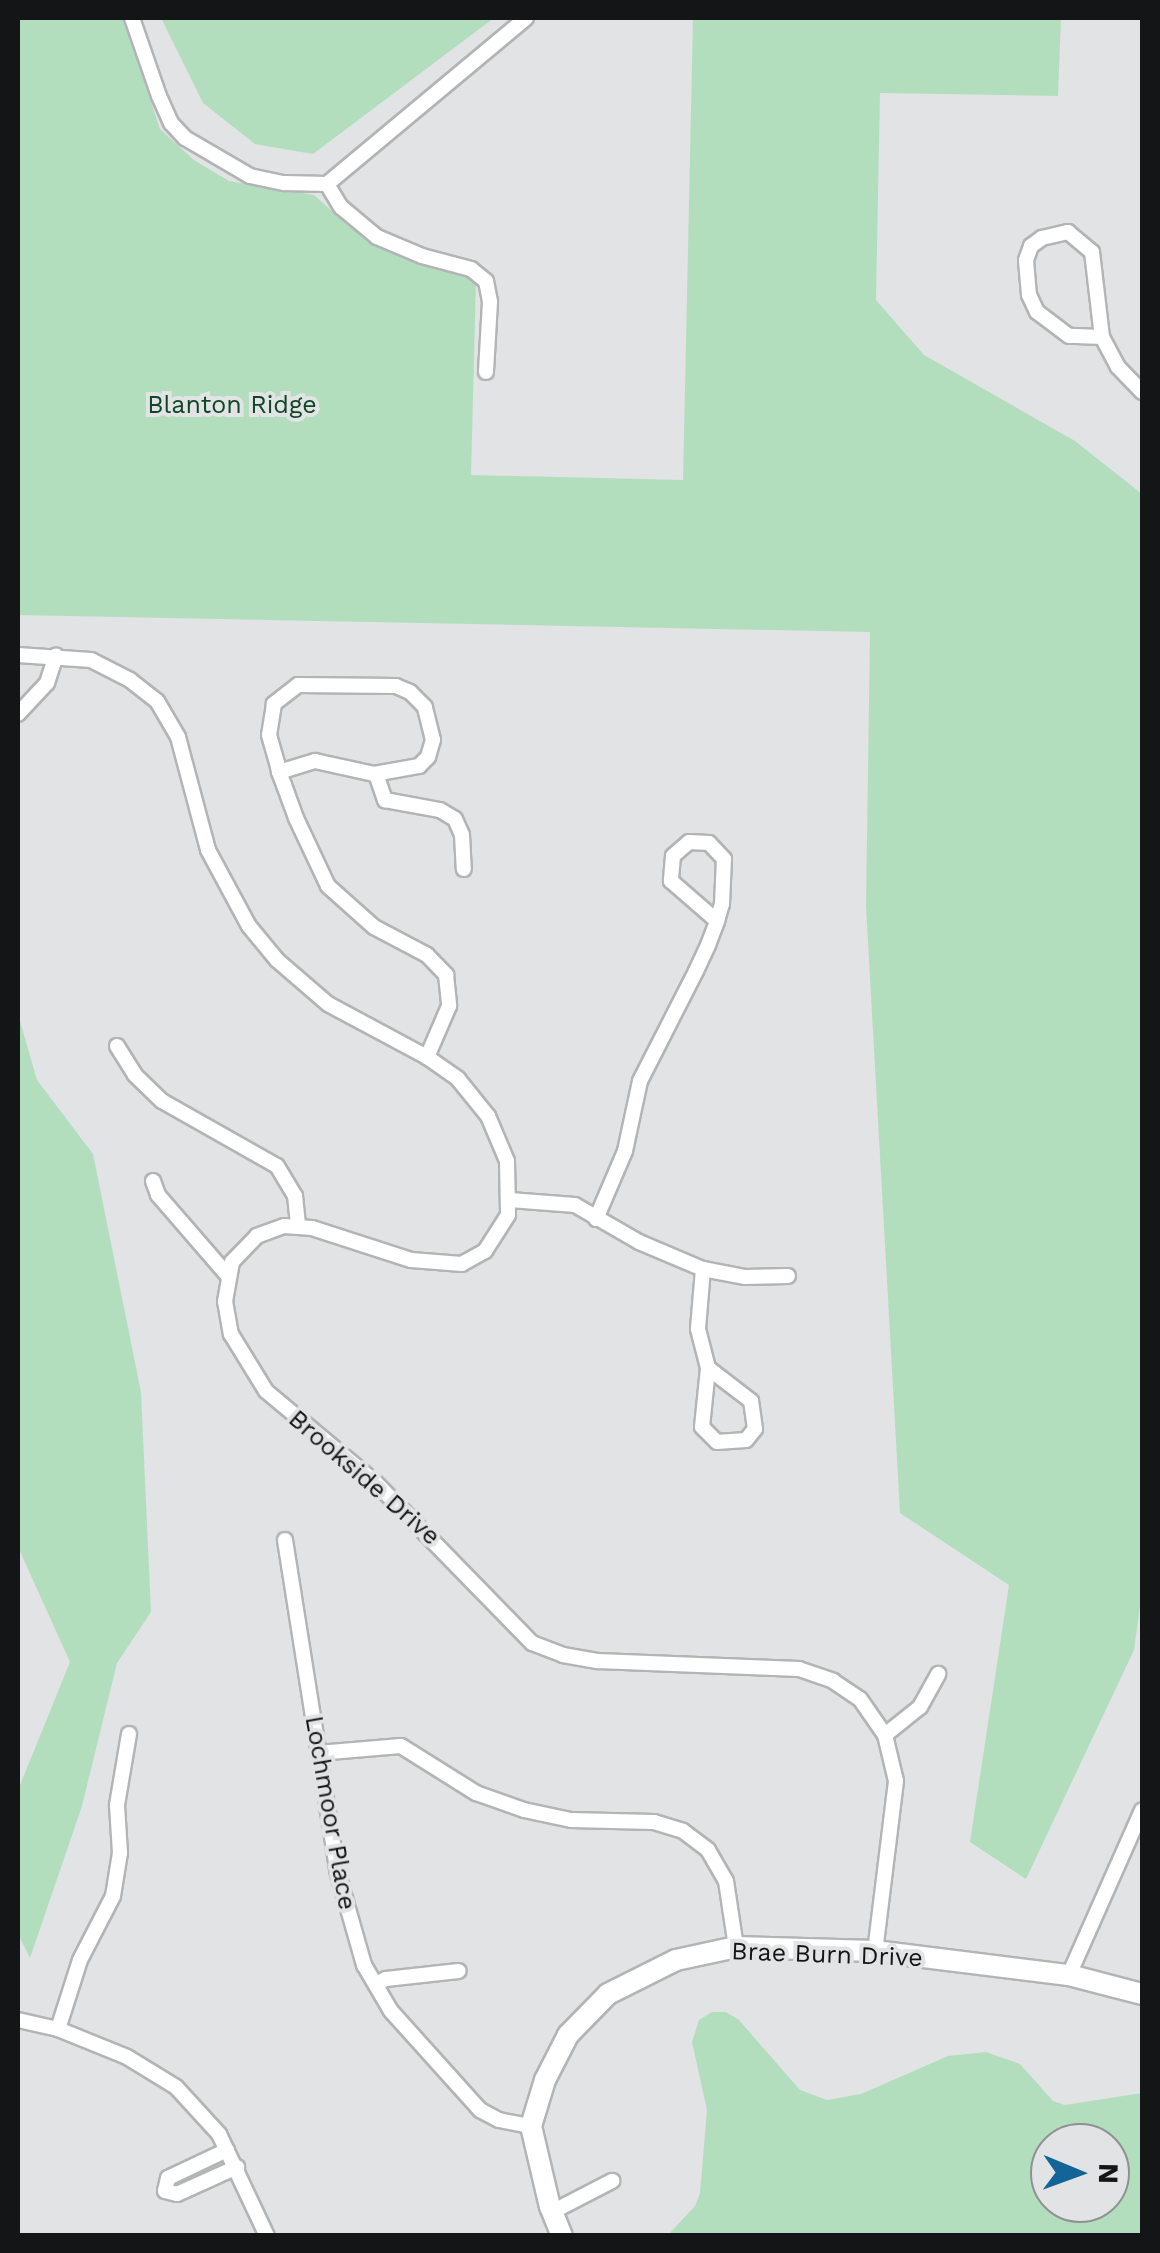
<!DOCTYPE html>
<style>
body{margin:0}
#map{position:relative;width:1160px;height:2253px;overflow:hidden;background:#e1e3e5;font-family:"Work Sans",sans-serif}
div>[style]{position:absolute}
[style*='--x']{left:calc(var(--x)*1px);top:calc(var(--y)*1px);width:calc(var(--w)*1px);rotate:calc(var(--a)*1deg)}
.green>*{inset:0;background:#b3debe}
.roads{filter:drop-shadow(2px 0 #b2b4b6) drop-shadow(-2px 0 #b2b4b6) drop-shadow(0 2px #b2b4b6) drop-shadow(0 -2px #b2b4b6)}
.street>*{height:14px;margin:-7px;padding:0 7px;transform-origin:7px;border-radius:7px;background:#fff}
.secondary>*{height:20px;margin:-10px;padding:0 10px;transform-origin:10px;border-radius:10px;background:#fff}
span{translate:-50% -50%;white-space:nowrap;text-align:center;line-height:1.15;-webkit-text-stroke:8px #e1e3e5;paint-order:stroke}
.park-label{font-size:25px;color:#104625}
.street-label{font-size:25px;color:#141516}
.frame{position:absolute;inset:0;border:20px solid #141516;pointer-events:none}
.north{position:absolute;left:1030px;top:2123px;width:100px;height:100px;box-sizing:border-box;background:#e1e3e5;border:2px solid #8f9192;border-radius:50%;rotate:91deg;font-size:28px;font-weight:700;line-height:40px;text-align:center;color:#141516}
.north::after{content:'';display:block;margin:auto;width:35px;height:45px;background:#136597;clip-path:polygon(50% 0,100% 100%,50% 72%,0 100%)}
</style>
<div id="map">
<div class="green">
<div style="clip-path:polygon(18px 18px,123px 18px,160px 129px,194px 160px,229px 181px,314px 195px,342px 220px,396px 255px,463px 271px,476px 280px,471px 475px,683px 480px,693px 18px,1061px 18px,1058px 96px,880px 93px,876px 300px,924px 355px,1075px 441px,1142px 494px,1142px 1591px,1134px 1650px,1026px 1879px,970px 1842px,1009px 1585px,900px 1513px,866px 906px,870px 632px,18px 615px)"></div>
<div style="clip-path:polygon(161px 18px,494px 18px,313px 154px,255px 144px,203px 103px)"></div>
<div style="clip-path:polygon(18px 1014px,37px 1080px,93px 1154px,141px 1392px,151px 1612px,117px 1663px,82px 1806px,30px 1958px,18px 1934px,18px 1790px,70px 1662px,18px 1547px)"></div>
<div style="clip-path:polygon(evenodd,712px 2012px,726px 2012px,739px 2020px,800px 2090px,827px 2100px,861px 2094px,948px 2056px,986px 2052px,1020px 2064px,1053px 2101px,1065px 2105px,1142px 2093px,1142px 2235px,668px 2235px,695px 2206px,700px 2193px,707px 2110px,692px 2042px,699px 2020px,712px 2012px,1110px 2143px,1110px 2203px,1050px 2203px,1050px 2143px,1110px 2143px)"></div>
</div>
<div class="roads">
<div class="street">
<div style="--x:132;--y:18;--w:83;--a:70.9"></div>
<div style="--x:159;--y:96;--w:30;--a:66"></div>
<div style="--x:171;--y:123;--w:21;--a:47"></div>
<div style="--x:185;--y:138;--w:75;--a:30.3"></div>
<div style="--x:250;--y:176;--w:35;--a:12"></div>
<div style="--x:284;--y:183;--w:43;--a:1.3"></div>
<div style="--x:327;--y:184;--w:27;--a:59"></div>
<div style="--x:341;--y:207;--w:47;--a:39.8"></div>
<div style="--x:377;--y:237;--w:49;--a:22.9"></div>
<div style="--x:422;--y:256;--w:51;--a:14.9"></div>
<div style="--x:471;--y:269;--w:19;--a:39"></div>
<div style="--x:486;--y:281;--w:21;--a:79"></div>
<div style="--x:490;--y:302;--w:70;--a:93.3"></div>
<div style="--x:327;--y:184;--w:259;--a:-39.8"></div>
<div style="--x:1102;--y:337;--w:33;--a:-178"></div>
<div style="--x:1069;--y:336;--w:40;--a:-143"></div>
<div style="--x:1037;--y:312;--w:19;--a:-115"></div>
<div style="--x:1029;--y:295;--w:35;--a:-95"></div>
<div style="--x:1026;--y:260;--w:15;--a:-70"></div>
<div style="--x:1031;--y:246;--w:14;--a:-36"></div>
<div style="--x:1042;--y:238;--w:27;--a:-13"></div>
<div style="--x:1068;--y:232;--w:31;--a:40"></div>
<div style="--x:1092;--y:252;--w:86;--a:83.3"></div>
<div style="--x:1102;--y:337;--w:34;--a:62"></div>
<div style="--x:1118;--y:367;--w:35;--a:46"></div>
<div style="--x:18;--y:655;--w:73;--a:3.9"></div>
<div style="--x:91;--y:660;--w:44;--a:27.1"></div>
<div style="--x:130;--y:680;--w:34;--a:38"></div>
<div style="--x:157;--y:701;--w:42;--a:59.7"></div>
<div style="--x:178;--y:737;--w:117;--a:75.1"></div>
<div style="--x:208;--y:850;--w:86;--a:61.7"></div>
<div style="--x:249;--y:926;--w:44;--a:50.5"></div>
<div style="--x:277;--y:960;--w:67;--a:40.8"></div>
<div style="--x:328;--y:1004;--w:112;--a:28.2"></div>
<div style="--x:427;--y:1057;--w:38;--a:35"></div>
<div style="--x:458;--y:1079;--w:48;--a:51"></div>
<div style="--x:488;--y:1116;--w:49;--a:67.1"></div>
<div style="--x:507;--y:1161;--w:54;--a:88.9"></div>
<div style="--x:508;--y:1215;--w:43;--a:122.6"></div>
<div style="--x:485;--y:1251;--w:26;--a:151"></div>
<div style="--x:462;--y:1264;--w:51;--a:-175.5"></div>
<div style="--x:411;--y:1260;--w:104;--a:-162.1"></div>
<div style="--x:312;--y:1228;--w:28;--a:-176"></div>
<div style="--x:284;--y:1226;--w:29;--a:160"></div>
<div style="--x:257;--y:1236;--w:36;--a:134"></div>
<div style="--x:232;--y:1262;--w:40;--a:100"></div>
<div style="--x:225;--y:1301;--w:34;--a:80"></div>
<div style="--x:231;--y:1334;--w:67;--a:58.4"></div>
<div style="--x:266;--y:1391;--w:142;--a:39.9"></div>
<div style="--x:375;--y:1482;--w:225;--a:45.7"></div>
<div style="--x:532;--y:1643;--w:33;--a:21"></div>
<div style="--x:563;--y:1655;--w:36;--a:10"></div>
<div style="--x:598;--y:1661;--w:201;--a:2.3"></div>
<div style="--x:799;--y:1669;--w:36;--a:19"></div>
<div style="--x:833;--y:1681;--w:32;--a:34"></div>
<div style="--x:860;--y:1699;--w:44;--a:55.2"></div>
<div style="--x:885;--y:1735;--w:47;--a:76.6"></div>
<div style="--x:896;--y:1781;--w:171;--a:97"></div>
<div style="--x:18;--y:714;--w:42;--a:-46.9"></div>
<div style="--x:47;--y:683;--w:29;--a:-72"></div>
<div style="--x:279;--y:772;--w:38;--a:-17"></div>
<div style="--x:315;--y:761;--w:60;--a:12.4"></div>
<div style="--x:374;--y:774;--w:46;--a:-10.1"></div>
<div style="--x:419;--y:766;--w:13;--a:-45"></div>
<div style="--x:428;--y:757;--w:18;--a:-74"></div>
<div style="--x:433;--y:740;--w:34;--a:-104"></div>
<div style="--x:425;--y:707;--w:21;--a:-135"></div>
<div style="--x:410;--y:692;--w:15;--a:-157"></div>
<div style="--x:396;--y:686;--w:98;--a:-179.4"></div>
<div style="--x:298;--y:685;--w:31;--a:142"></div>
<div style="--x:274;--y:704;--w:31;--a:99"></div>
<div style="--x:269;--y:735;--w:33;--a:74"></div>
<div style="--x:278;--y:767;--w:5;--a:79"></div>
<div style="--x:279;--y:772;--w:14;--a:69"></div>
<div style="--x:284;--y:785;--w:35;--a:70"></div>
<div style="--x:296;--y:818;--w:75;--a:64.8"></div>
<div style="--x:328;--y:886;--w:62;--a:41.7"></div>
<div style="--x:374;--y:927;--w:60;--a:27.8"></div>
<div style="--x:427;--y:955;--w:28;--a:46"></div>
<div style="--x:446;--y:975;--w:31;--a:84"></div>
<div style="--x:449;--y:1006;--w:56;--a:113.3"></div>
<div style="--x:376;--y:774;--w:28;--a:71"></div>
<div style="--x:385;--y:800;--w:56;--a:10.3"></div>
<div style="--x:440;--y:810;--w:17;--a:31"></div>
<div style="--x:455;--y:819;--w:17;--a:66"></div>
<div style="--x:462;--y:835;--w:34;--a:87"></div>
<div style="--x:117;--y:1046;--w:34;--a:58"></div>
<div style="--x:135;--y:1075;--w:37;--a:44"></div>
<div style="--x:162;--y:1101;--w:132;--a:29.5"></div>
<div style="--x:277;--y:1166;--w:35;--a:59"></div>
<div style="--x:295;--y:1196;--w:31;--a:84"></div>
<div style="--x:153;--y:1181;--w:15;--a:70"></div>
<div style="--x:158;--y:1195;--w:108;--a:49.1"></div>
<div style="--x:510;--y:1200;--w:65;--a:4.4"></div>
<div style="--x:575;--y:1205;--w:74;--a:30"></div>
<div style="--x:639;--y:1242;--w:69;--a:22.9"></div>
<div style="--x:703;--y:1269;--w:43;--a:10.8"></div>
<div style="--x:745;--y:1277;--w:43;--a:-1.3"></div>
<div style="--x:596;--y:1219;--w:74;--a:-66.9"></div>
<div style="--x:625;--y:1151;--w:72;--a:-77.9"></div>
<div style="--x:640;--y:1081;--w:123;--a:-63"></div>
<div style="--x:696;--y:971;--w:29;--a:-65"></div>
<div style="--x:708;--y:945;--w:26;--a:-69"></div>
<div style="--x:717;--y:921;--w:18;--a:-74"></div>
<div style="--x:722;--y:904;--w:45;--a:-87.5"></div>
<div style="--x:724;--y:859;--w:22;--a:-133"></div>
<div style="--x:709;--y:843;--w:20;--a:-177"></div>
<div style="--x:689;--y:842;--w:21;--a:139"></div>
<div style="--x:673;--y:856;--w:25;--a:95"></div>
<div style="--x:671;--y:881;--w:61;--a:41"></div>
<div style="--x:703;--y:1269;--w:60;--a:94.8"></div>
<div style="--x:698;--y:1329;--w:40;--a:75.6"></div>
<div style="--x:708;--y:1368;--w:59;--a:95.8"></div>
<div style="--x:702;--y:1427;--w:21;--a:45"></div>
<div style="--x:717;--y:1442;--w:29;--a:-4"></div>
<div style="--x:746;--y:1440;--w:14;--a:-51"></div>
<div style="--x:755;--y:1429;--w:28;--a:-98"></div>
<div style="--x:751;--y:1401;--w:54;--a:-142.5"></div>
<div style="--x:285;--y:1540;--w:334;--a:81"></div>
<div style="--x:337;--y:1870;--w:99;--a:74.1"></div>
<div style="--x:364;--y:1965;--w:53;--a:59.6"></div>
<div style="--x:391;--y:2011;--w:133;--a:48"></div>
<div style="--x:480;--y:2110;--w:21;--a:28"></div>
<div style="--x:499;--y:2120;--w:33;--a:11"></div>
<div style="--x:885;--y:1735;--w:45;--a:-38.7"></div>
<div style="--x:920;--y:1707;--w:38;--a:-61"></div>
<div style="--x:318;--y:1753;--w:83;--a:-4.8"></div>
<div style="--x:401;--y:1746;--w:89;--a:32.1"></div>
<div style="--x:476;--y:1793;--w:51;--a:19.5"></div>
<div style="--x:524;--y:1810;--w:48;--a:12"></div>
<div style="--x:571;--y:1820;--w:83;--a:1.4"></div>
<div style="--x:654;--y:1822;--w:30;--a:17"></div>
<div style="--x:683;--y:1831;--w:31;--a:37"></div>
<div style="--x:708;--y:1850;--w:36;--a:60"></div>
<div style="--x:726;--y:1881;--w:67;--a:81.4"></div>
<div style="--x:1069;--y:1975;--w:180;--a:-66.1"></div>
<div style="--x:376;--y:1984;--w:11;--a:-27"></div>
<div style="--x:386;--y:1979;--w:73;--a:-6.3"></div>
<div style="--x:18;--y:2020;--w:41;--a:12.7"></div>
<div style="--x:58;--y:2029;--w:74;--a:22.1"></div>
<div style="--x:127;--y:2057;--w:57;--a:31.5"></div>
<div style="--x:176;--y:2087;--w:64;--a:47.5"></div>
<div style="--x:219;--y:2134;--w:113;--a:64.8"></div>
<div style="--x:58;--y:2029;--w:72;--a:-72.3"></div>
<div style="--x:80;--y:1960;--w:72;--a:-62.7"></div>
<div style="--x:113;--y:1896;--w:44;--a:-80.8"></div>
<div style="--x:120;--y:1853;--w:48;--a:-93.6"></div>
<div style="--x:117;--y:1805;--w:72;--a:-80.4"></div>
<div style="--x:227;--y:2150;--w:65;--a:154.6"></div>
<div style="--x:168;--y:2178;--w:13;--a:103"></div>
<div style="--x:165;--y:2191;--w:12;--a:14"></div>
<div style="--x:177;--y:2194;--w:66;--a:-24.2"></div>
<div style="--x:552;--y:2212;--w:68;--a:-27.3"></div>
</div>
<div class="secondary">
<div style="--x:562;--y:2236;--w:31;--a:-112"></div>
<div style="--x:550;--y:2207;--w:83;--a:-103.2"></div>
<div style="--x:531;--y:2126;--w:48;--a:-73.1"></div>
<div style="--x:545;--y:2080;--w:51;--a:-62.9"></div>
<div style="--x:568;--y:2035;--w:57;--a:-45.7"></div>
<div style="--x:608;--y:1994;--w:76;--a:-26.6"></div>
<div style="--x:676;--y:1960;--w:61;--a:-12.2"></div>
<div style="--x:736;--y:1947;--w:139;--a:1.6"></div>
<div style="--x:875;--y:1951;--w:195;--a:7.1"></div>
<div style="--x:1069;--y:1975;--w:75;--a:14.6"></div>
</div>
</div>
<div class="park-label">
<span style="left:232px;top:405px">Blanton Ridge</span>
</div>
<div class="street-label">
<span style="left:364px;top:1478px;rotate:41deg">Brookside Drive</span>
<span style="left:330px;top:1813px;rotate:80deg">Lochmoor Place</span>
<span style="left:827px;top:1955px;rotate:2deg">Brae Burn Drive</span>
</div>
<div class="frame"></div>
<div class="north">N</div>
</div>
